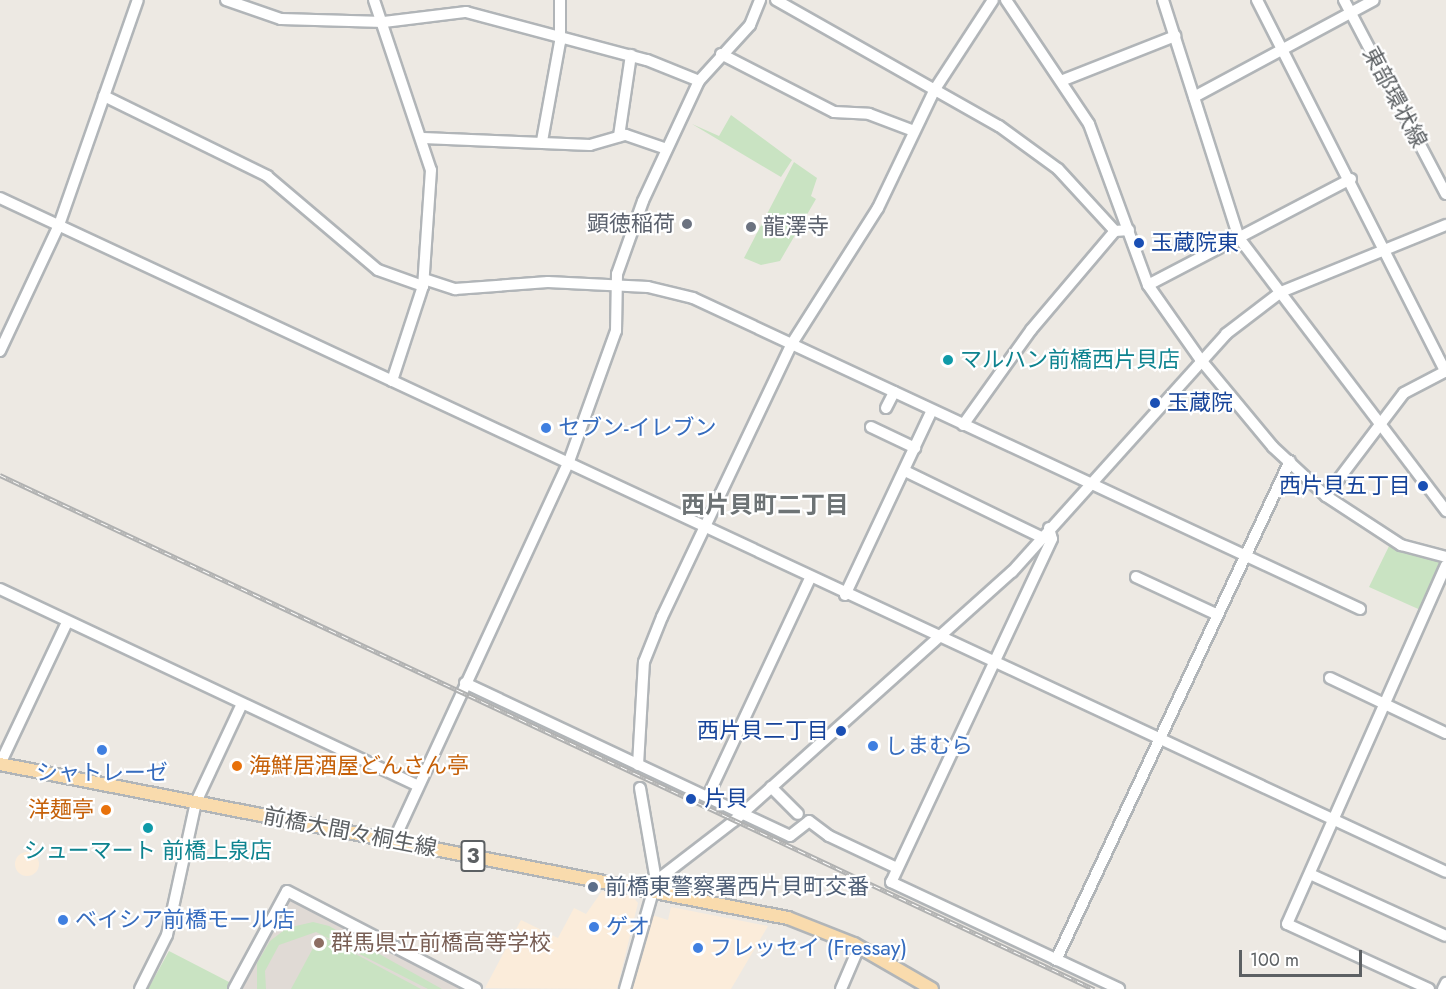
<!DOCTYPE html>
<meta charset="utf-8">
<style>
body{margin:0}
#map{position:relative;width:1446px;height:989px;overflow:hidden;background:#ede9e3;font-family:Jost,"Noto Sans JP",sans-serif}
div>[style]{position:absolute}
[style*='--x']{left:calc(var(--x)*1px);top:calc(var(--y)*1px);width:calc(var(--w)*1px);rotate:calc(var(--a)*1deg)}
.commercial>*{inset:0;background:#fbecda}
.round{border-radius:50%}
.education>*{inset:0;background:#e0dad5}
.green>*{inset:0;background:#c9e3c2}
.roads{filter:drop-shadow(2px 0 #b1b5b8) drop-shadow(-2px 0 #b1b5b8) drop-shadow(0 2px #b1b5b8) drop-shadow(0 -2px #b1b5b8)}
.minor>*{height:10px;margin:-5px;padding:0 5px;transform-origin:5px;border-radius:5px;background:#fff}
.major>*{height:12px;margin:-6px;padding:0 6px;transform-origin:6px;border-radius:6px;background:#f9dbad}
.rail>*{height:4.5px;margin-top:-2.25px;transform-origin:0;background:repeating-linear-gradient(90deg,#fff 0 7px,#b0b1b1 0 14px);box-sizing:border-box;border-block:2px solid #b0b1b1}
.dots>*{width:16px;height:16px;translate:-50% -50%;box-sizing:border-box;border:3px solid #fff;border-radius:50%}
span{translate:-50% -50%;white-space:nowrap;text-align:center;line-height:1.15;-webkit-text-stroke:4.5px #fff;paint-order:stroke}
.shield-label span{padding:2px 4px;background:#fff;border:2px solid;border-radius:4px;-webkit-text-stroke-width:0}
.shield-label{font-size:21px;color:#5c6063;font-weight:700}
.street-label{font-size:22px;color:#5c6063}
.worship-label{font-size:22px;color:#5b616d}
.right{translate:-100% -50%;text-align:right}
.left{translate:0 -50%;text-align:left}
.transit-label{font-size:22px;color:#164399}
.culture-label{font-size:22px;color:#0d838f}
.shop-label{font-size:22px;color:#366cbe}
.food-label{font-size:22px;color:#c56008}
.service-label{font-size:22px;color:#4e5e75}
.education-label{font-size:22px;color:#785e54}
.neighbourhood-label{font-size:24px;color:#6d7375;font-weight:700}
.scale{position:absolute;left:1239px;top:950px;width:123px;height:27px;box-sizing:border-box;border:3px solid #5c6063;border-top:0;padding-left:8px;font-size:18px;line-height:21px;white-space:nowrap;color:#5c6063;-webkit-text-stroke:4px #fff;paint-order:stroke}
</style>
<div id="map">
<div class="commercial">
<div class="round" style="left:15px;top:852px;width:24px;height:24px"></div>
<div style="clip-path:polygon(602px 891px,632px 896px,638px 903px,617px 989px,485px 988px,521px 920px,558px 938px,574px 908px,586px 914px)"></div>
<div style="clip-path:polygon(671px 907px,768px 926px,731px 989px,630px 989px,649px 914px,668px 920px)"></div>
</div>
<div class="education">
<div style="clip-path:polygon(289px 898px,461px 989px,238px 989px)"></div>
</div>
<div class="green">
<div style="clip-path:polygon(731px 115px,792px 160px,781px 177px,692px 124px,719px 136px)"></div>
<div style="clip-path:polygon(794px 162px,817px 178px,811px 196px,816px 199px,780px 261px,761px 265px,744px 258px)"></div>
<div style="clip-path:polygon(1392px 540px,1446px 556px,1425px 612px,1369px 587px)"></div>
<div style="clip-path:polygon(313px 922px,329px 926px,442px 989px,428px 989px,316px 932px,279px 945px,265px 971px,266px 989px,257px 989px,257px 963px,270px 941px,287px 928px)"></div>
<div style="clip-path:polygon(320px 935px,421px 989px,291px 989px)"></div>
<div style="clip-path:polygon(169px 951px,231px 983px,227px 989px,148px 989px)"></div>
</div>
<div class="roads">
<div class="minor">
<div style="--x:226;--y:0;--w:58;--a:19.1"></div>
<div style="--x:281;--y:19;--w:103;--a:1.7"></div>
<div style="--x:384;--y:22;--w:83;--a:-7"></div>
<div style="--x:466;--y:12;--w:187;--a:14.9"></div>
<div style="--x:647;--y:60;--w:56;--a:22"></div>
<div style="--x:374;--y:0;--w:179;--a:71.5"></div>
<div style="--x:431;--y:170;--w:116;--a:93.9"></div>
<div style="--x:423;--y:286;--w:100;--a:108.1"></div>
<div style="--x:776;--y:0;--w:256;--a:29.5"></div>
<div style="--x:999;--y:126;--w:73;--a:36.1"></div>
<div style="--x:1058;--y:169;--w:84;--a:47.4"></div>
<div style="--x:1115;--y:231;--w:14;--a:-4"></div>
<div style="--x:1006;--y:0;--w:149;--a:56.2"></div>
<div style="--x:1089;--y:124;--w:171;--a:69.9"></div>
<div style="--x:1148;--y:285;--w:90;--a:54.9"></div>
<div style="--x:1200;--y:359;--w:114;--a:50.3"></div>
<div style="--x:1273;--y:447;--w:72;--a:42.8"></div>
<div style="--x:1326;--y:496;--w:90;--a:33.2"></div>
<div style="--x:1401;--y:545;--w:47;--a:14.9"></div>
<div style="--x:1163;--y:0;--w:250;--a:72.3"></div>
<div style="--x:1239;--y:238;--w:343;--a:52.8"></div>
<div style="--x:1257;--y:0;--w:417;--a:63.1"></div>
<div style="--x:1344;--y:0;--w:219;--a:62.3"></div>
<div style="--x:721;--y:54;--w:127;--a:27.2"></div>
<div style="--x:834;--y:112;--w:35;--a:3"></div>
<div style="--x:869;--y:114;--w:48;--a:20.7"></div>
<div style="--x:1061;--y:81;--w:123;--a:-21.5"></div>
<div style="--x:104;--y:96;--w:182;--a:26.1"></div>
<div style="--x:267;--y:176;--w:145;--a:40.3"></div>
<div style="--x:378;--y:270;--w:48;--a:19.6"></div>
<div style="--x:1194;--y:97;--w:204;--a:-28.3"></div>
<div style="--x:619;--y:136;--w:82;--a:-81.6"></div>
<div style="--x:423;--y:138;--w:167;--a:2.4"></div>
<div style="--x:590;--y:145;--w:37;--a:-16"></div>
<div style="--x:626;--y:135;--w:43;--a:18.9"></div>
<div style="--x:542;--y:141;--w:101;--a:-79.7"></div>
<div style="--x:560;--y:42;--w:42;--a:-90"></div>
<div style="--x:0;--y:198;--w:1595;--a:24.99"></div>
<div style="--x:424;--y:279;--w:33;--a:18"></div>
<div style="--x:455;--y:289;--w:93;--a:-4.3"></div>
<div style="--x:548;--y:282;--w:100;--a:2.9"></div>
<div style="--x:648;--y:287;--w:46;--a:13.7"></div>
<div style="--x:693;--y:298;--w:736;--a:25"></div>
<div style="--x:1148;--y:285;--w:229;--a:-27.6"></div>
<div style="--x:0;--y:351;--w:139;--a:-64.9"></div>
<div style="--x:59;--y:225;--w:238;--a:-70.7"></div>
<div style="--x:886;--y:408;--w:18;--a:-63"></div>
<div style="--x:963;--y:425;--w:117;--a:-54.4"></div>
<div style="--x:1031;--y:330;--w:130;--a:-49.7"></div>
<div style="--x:871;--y:427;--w:49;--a:25.5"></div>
<div style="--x:905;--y:471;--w:153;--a:25.9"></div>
<div style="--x:1326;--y:496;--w:129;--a:-52.9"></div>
<div style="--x:1404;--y:393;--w:47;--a:-27.6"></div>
<div style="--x:1049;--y:528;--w:11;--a:75"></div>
<div style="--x:1052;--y:539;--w:379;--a:115.1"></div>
<div style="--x:891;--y:882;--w:252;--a:25.1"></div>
<div style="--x:1136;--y:577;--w:90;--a:24.9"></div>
<div style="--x:0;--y:589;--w:462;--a:25.2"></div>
<div style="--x:845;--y:595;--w:204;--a:-64.8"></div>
<div style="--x:1330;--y:678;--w:128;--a:25.4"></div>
<div style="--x:465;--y:683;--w:359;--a:25.2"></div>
<div style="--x:790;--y:836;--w:24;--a:-38"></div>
<div style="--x:809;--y:821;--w:25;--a:37"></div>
<div style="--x:829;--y:836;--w:75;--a:25.2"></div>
<div style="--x:0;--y:764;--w:157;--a:-64.7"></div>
<div style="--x:638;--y:765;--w:103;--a:-86.7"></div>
<div style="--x:644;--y:662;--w:48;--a:-68.2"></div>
<div style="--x:662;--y:617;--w:301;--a:-64.6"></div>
<div style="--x:791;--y:345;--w:162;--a:-57.6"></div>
<div style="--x:878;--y:208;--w:132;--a:-64.4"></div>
<div style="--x:935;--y:89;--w:106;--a:-56.9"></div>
<div style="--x:771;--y:787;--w:38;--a:45"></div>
<div style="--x:640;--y:788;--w:94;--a:80.2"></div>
<div style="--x:708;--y:796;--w:241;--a:-64.9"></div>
<div style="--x:394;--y:840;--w:414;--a:-65.2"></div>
<div style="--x:568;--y:464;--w:141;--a:-70.2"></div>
<div style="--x:616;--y:331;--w:57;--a:-89"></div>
<div style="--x:617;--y:274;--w:77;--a:-70.4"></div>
<div style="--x:643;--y:201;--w:132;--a:-65"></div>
<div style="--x:699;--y:81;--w:76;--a:-47.7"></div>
<div style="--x:750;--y:25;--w:27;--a:-68"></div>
<div style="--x:1310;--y:874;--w:149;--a:24.5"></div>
<div style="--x:1056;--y:960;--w:551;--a:-64.88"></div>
<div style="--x:140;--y:989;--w:60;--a:-63.4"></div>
<div style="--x:167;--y:935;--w:136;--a:-77.7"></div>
<div style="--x:196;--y:802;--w:108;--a:-64.9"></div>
<div style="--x:234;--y:989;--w:111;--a:-61.6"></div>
<div style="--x:287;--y:891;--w:213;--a:27.4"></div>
<div style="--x:625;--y:989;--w:112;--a:-74"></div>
<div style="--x:656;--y:881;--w:98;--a:-37.6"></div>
<div style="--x:734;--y:821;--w:373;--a:-41.9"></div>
<div style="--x:1012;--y:572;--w:320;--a:-48"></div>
<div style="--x:1226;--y:334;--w:69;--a:-37.4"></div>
<div style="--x:1281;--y:292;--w:178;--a:-22.1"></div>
<div style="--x:841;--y:989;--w:46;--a:-66.8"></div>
<div style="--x:1429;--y:989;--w:156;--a:-155.4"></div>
<div style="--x:1287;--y:924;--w:392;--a:-66.1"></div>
<div style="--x:1443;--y:989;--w:7;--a:-63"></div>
</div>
<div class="major">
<div style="--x:0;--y:764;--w:803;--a:11.06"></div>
<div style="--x:788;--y:918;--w:71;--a:21.5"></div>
<div style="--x:854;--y:944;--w:90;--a:30"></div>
</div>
</div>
<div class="rail">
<div style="--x:0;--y:475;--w:1209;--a:25.17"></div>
</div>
<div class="dots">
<div style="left:687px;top:224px;background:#6b7280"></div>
<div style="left:751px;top:227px;background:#6b7280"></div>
<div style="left:1139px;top:243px;background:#1a4fb4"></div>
<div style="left:948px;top:360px;background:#0f9aa8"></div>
<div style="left:1155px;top:403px;background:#1a4fb4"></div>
<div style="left:546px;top:428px;background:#3f7fe0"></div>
<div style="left:1423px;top:486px;background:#1a4fb4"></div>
<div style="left:841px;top:731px;background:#1a4fb4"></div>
<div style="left:873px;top:746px;background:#3f7fe0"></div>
<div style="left:102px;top:750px;background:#3f7fe0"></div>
<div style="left:237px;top:766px;background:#e8710a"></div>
<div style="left:691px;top:799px;background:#1a4fb4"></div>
<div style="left:106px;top:810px;background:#e8710a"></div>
<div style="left:148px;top:828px;background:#0f9aa8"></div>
<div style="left:593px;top:887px;background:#5c6f8a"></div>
<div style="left:63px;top:920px;background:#3f7fe0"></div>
<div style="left:594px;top:927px;background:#3f7fe0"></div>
<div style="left:319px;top:943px;background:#8d6e63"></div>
<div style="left:698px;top:948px;background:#3f7fe0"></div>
</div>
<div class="shield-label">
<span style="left:473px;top:856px">3</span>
</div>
<div class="street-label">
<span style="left:1395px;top:97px;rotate:62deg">東部環状線</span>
<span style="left:350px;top:832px;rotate:11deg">前橋大間々桐生線</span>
</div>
<div class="worship-label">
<span class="right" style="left:675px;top:224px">顕徳稲荷</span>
<span class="left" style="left:763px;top:227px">龍澤寺</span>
</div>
<div class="transit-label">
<span class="left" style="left:1151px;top:243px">玉蔵院東</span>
<span class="left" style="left:1167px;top:403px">玉蔵院</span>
<span class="right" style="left:1411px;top:486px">西片貝五丁目</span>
<span class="right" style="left:829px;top:731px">西片貝二丁目</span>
<span class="left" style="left:704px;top:799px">片貝</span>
</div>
<div class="culture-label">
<span class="left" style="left:960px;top:360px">マルハン前橋西片貝店</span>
<span style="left:148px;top:851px">シューマート 前橋上泉店</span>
</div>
<div class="shop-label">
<span class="left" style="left:558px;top:428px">セブン-イレブン</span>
<span class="left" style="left:885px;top:746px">しまむら</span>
<span style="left:102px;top:773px">シャトレーゼ</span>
<span class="left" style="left:75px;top:920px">ベイシア前橋モール店</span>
<span class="left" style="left:606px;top:927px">ゲオ</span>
<span class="left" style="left:710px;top:948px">フレッセイ (Fressay)</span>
</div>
<div class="food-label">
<span class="left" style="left:249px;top:766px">海鮮居酒屋どんさん亭</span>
<span class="right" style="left:94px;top:810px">洋麺亭</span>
</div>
<div class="service-label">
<span class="left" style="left:605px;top:887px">前橋東警察署西片貝町交番</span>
</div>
<div class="education-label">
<span class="left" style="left:331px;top:943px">群馬県立前橋高等学校</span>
</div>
<div class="neighbourhood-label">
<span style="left:765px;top:505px">西片貝町二丁目</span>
</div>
<div class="scale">100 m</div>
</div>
